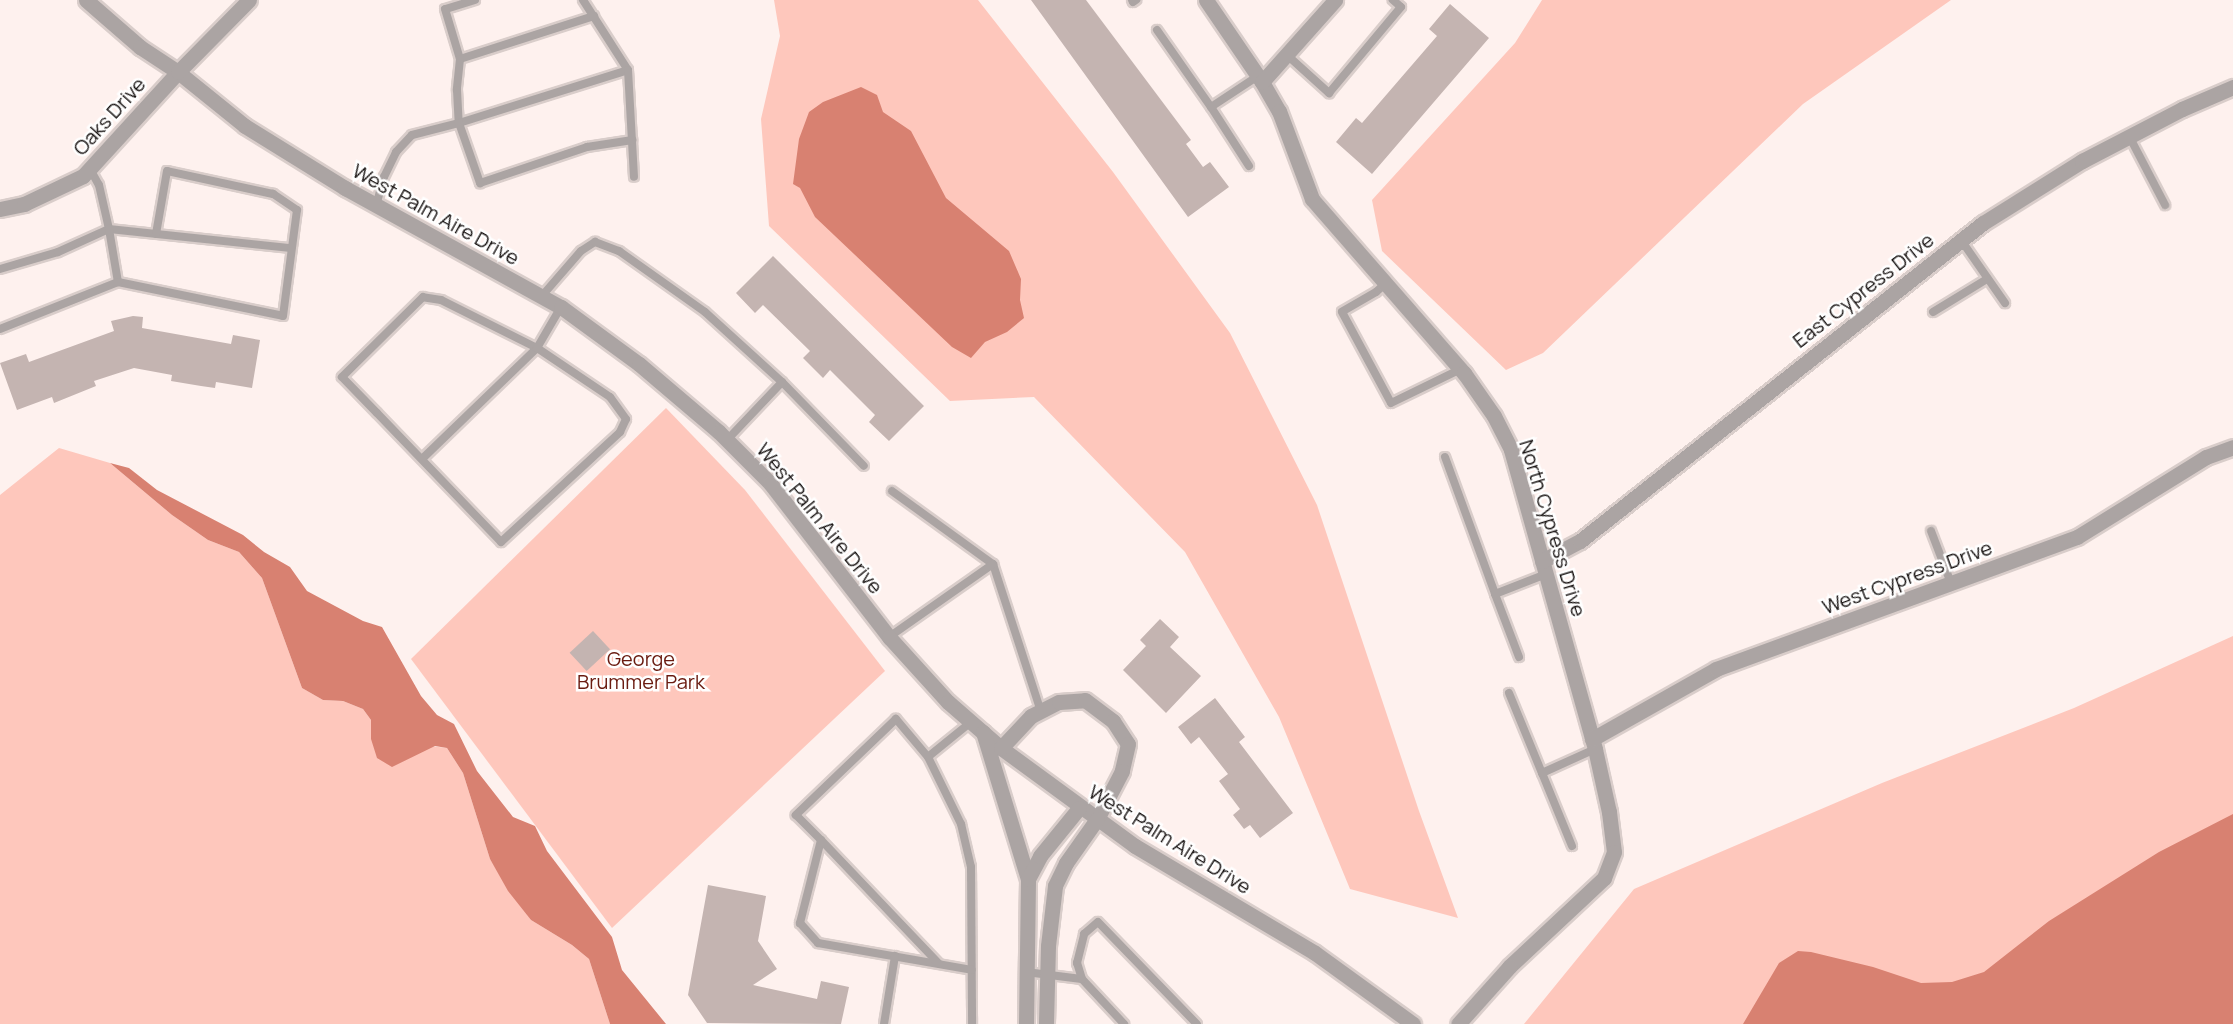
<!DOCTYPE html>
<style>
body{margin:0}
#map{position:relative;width:2233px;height:1024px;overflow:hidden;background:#fef1ee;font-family:Manrope,sans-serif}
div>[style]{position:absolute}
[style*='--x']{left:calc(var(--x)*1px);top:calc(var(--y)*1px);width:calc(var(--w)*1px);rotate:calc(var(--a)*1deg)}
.green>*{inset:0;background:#fec7bc}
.water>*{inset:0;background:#d88171}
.building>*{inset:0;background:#c4b4b1;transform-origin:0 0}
.roads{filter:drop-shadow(2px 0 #d9cdca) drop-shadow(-2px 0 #d9cdca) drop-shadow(0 2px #d9cdca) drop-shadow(0 -2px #d9cdca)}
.lane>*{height:8px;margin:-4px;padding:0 4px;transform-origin:4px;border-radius:4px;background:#aba4a3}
.street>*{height:15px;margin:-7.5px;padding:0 7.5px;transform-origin:7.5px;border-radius:7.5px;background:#aba4a3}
span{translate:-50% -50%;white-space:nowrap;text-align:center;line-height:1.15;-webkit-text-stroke:5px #fff;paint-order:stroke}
.street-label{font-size:20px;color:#161110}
.park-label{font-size:20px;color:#6a1b10}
</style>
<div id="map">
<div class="green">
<div style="clip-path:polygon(774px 0,978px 0,1113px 172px,1230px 333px,1317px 505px,1419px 811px,1458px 918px,1350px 889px,1279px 717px,1185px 552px,1034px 397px,950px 401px,769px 226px,761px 119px,780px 36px)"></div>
<div style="clip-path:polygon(1542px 0,1951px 0,1803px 104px,1543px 353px,1506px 370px,1382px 251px,1372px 200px,1515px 43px)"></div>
<div style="clip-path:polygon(666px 408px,745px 490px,885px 671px,612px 928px,411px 659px)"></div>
<div style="clip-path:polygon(59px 448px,110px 463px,172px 515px,208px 540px,239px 552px,262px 578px,302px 688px,323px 700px,343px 701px,363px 709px,371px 720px,371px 739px,447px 748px,463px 773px,490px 859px,531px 920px,572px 945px,589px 959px,610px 1024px,0 1024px,0 495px)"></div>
<div style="clip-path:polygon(2233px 636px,2233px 1024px,1524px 1024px,1634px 889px,1882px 783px,2074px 708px)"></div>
</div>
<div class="water">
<div style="clip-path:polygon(861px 87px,877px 95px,883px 112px,911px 131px,946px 198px,1009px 251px,1021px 279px,1020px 300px,1024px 318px,1007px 332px,985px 342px,971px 358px,952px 347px,815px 217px,800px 188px,793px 184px,799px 139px,809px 112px,823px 102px)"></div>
<div style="clip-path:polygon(110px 463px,129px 468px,157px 490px,243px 535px,264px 552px,290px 567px,307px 591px,363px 621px,382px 627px,421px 696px,437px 715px,454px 724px,477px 771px,513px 817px,535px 826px,547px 851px,612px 937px,622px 970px,666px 1024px,610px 1024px,589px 959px,572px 945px,531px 920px,508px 891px,490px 859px,463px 773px,447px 748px,435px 746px,392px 767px,377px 758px,371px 739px,371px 720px,363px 709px,343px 701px,323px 700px,302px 688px,262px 578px,239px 552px,208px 540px,172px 515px)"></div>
<div style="clip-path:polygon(2233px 814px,2233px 1024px,1743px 1024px,1779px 963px,1798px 951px,1811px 952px,1873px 967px,1921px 983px,1952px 982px,1984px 972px,2049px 921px,2159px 852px)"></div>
</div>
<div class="building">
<div style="clip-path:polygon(1031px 0,1086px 0,1191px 140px,1186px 144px,1203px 167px,1210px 162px,1229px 187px,1188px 217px)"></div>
<div style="clip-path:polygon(1450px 4px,1489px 38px,1372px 174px,1336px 142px,1356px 118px,1362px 123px,1437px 36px,1429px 29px)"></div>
<div style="clip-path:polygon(773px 256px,924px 406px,889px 441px,869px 422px,875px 415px,830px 370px,823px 378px,803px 358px,810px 351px,763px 305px,755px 313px,736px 293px)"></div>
<div style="clip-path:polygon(133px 316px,143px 317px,142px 328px,231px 344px,233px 335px,260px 340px,252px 388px,216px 382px,215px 388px,201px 386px,171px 381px,172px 375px,134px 368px,94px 381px,96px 386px,54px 403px,52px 397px,17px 410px,0 363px,26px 354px,29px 362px,114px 331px,111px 321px)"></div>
<div style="clip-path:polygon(1160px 619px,1179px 637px,1170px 647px,1201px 676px,1166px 713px,1123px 670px,1146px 646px,1140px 640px)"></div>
<div style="left:593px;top:631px;width:25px;height:32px;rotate:47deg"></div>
<div style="clip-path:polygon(1215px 698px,1245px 737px,1239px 742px,1293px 813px,1260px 838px,1250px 825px,1244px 829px,1233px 815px,1240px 809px,1219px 781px,1228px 774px,1199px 737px,1191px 744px,1178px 727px)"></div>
<div style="clip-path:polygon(708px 885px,766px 896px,758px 941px,777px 969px,753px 985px,817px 999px,821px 981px,849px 987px,841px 1024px,707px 1023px,688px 995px)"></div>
</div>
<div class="roads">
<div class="lane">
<div style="--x:475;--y:0;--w:31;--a:163"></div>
<div style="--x:445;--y:9;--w:52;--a:73.3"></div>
<div style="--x:460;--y:59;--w:141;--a:-17.8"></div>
<div style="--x:583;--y:0;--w:83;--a:57.3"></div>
<div style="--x:1132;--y:0;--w:2;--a:63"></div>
<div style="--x:1133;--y:2;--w:4;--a:-34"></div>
<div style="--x:1157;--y:30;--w:94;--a:55"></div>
<div style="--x:1287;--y:55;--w:57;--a:42.1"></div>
<div style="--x:1329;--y:93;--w:112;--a:-50.1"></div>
<div style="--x:1401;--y:7;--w:11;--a:-139"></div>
<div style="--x:460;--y:59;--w:31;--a:96"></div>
<div style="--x:457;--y:90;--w:33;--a:87"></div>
<div style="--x:459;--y:123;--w:177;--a:-17.4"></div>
<div style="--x:628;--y:70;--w:107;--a:86.8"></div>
<div style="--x:2129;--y:136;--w:78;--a:62.4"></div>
<div style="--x:1249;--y:166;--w:70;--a:-122.8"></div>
<div style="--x:1211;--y:107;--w:56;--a:-33.4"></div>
<div style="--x:90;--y:169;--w:18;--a:61"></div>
<div style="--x:99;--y:185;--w:45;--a:77.2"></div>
<div style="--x:109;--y:229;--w:183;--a:6"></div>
<div style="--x:376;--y:206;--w:30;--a:-75"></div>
<div style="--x:384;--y:177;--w:28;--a:-64"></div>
<div style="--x:396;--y:152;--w:23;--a:-47"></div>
<div style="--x:412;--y:135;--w:49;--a:-14.3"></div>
<div style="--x:459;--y:123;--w:64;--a:70.7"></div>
<div style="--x:480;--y:183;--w:113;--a:-18.6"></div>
<div style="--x:587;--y:147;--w:46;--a:-8.8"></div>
<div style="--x:1961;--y:240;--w:77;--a:55.1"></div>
<div style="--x:0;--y:269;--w:60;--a:-16.3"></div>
<div style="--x:58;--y:252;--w:56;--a:-24.3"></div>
<div style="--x:109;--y:229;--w:54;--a:80.4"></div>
<div style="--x:118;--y:282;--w:168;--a:11.6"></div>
<div style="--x:283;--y:316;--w:107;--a:-82.5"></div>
<div style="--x:297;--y:210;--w:29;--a:-146"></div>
<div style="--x:273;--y:194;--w:108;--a:-167.8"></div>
<div style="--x:167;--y:171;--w:64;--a:99.9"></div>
<div style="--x:1386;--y:283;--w:13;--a:138"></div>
<div style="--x:1376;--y:292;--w:39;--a:150"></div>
<div style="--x:1342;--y:312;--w:103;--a:61.7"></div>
<div style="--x:1391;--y:403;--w:78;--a:-25.9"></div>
<div style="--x:541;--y:297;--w:61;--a:-49"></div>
<div style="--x:581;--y:251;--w:17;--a:-33"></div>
<div style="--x:595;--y:242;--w:26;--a:21"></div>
<div style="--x:619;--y:251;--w:105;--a:35.3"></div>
<div style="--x:705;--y:312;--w:104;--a:42.3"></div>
<div style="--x:1933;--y:312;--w:63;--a:-31.4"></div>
<div style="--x:0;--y:329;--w:127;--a:-21.7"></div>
<div style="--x:727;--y:440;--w:80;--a:-46.5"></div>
<div style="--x:782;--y:382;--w:117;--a:45.7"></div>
<div style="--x:1445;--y:457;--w:146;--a:69.9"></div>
<div style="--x:422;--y:459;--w:160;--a:-44"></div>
<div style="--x:537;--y:348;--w:107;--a:-153.4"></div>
<div style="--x:441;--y:300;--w:18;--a:-171"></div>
<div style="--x:423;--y:297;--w:114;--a:135.4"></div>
<div style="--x:342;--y:377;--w:50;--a:45.8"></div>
<div style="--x:377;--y:413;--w:179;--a:46.1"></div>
<div style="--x:501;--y:542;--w:162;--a:-42.7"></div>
<div style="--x:620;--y:432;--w:14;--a:-65"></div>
<div style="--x:626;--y:419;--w:27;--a:-126"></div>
<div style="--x:610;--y:397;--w:88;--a:-146.1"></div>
<div style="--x:537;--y:348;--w:48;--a:-59.7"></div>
<div style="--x:892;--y:491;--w:125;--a:35.9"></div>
<div style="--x:993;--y:564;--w:156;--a:72"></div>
<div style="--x:1931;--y:531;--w:56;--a:69"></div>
<div style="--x:889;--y:637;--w:127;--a:-35.1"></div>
<div style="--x:1519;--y:657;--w:67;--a:-110.9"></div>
<div style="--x:1495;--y:594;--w:55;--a:-21.4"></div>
<div style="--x:1509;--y:693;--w:87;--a:67.6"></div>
<div style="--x:971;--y:722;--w:55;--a:140.9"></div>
<div style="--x:928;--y:757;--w:75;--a:63.8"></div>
<div style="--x:961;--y:824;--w:44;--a:76.9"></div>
<div style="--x:971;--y:867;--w:157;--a:89.6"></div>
<div style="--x:928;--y:757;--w:50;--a:-130.1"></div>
<div style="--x:896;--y:719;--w:139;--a:136.2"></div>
<div style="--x:796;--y:815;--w:35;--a:45"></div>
<div style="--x:821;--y:840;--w:86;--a:104.2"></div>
<div style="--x:800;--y:923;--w:27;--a:48"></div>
<div style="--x:818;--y:943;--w:156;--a:9.9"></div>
<div style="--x:821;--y:840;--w:171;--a:46.4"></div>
<div style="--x:1572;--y:846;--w:79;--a:-112.3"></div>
<div style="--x:1542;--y:773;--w:58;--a:-24.4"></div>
<div style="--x:1026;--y:972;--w:56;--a:7.1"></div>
<div style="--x:1082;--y:979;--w:62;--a:47"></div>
<div style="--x:1082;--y:979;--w:17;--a:-107"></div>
<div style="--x:1077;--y:963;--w:30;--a:-76"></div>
<div style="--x:1084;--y:934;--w:18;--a:-41"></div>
<div style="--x:1098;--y:922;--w:142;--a:45.9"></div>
<div style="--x:884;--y:1024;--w:69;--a:-80.8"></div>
</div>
<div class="street">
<div style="--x:86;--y:0;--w:72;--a:41"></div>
<div style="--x:140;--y:47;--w:45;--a:33.3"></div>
<div style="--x:178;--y:72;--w:86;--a:38.9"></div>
<div style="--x:245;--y:126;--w:118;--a:31.8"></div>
<div style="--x:345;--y:188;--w:247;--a:28.9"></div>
<div style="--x:561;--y:307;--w:97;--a:36.2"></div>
<div style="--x:639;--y:364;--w:105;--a:40.4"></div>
<div style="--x:719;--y:432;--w:72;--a:45"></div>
<div style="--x:770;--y:483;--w:195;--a:52.3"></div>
<div style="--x:889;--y:637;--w:88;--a:47.8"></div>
<div style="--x:948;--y:702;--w:70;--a:41"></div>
<div style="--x:1001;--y:748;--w:166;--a:36.2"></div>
<div style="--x:1135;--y:846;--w:209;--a:30.7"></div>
<div style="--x:1315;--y:953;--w:121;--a:35.9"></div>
<div style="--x:1206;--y:0;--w:99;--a:55.7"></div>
<div style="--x:1262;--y:82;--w:34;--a:60"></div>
<div style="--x:1279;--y:111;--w:94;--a:69.4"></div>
<div style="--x:1312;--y:199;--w:231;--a:48.9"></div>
<div style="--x:1464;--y:373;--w:52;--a:55.1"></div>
<div style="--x:1494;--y:416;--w:38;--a:63"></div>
<div style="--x:1511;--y:450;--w:311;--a:74.3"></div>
<div style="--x:1595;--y:749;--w:65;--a:77.5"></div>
<div style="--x:1609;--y:812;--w:40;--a:82.9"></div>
<div style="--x:1614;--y:852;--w:28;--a:111"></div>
<div style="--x:1604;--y:878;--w:130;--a:136.9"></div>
<div style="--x:1509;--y:967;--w:76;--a:131.8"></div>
<div style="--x:1262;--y:82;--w:110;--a:-48.3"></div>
<div style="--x:0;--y:209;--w:25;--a:-12"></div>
<div style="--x:24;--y:204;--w:65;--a:-25.4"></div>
<div style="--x:83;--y:176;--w:141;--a:-47.6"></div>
<div style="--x:178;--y:72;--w:101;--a:-45.4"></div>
<div style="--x:1542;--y:561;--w:43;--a:-27.8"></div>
<div style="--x:1580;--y:541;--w:513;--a:-38.28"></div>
<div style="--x:1983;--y:223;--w:117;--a:-32.1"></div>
<div style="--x:2082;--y:161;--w:113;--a:-27.5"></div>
<div style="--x:2182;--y:109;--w:56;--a:-23.3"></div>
<div style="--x:983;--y:732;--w:154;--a:73"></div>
<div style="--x:1592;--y:739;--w:142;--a:-29.4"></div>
<div style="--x:1716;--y:669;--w:384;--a:-20.1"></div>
<div style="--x:2077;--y:537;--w:152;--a:-31.8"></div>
<div style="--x:2206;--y:457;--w:29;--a:-20"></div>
<div style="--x:1001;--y:748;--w:44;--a:-46.8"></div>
<div style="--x:1031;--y:716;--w:31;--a:-27"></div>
<div style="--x:1059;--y:702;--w:26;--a:-4"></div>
<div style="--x:1085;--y:700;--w:35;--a:37"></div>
<div style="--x:1113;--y:721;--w:27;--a:57"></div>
<div style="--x:1128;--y:744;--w:28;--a:103"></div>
<div style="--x:1122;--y:771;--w:54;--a:117.5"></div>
<div style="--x:1097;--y:819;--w:54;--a:125.2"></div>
<div style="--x:1066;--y:863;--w:25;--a:116"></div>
<div style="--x:1055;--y:886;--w:60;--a:96.7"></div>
<div style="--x:1048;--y:946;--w:78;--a:91.5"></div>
<div style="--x:1026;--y:1024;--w:145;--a:-89.2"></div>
<div style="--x:1028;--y:879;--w:26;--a:-62"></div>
<div style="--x:1040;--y:856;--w:62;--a:-50.9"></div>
</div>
</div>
<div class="street-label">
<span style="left:109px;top:116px;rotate:-48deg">Oaks Drive</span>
<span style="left:436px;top:214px;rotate:29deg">West Palm Aire Drive</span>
<span style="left:1863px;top:290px;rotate:-38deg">East Cypress Drive</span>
<span style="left:820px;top:518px;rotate:51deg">West Palm Aire Drive</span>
<span style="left:1553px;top:528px;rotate:73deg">North Cypress Drive</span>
<span style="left:1907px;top:577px;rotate:-20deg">West Cypress Drive</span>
<span style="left:1170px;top:839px;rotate:32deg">West Palm Aire Drive</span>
</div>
<div class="park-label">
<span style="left:641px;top:670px">George<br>Brummer Park</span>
</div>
</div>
